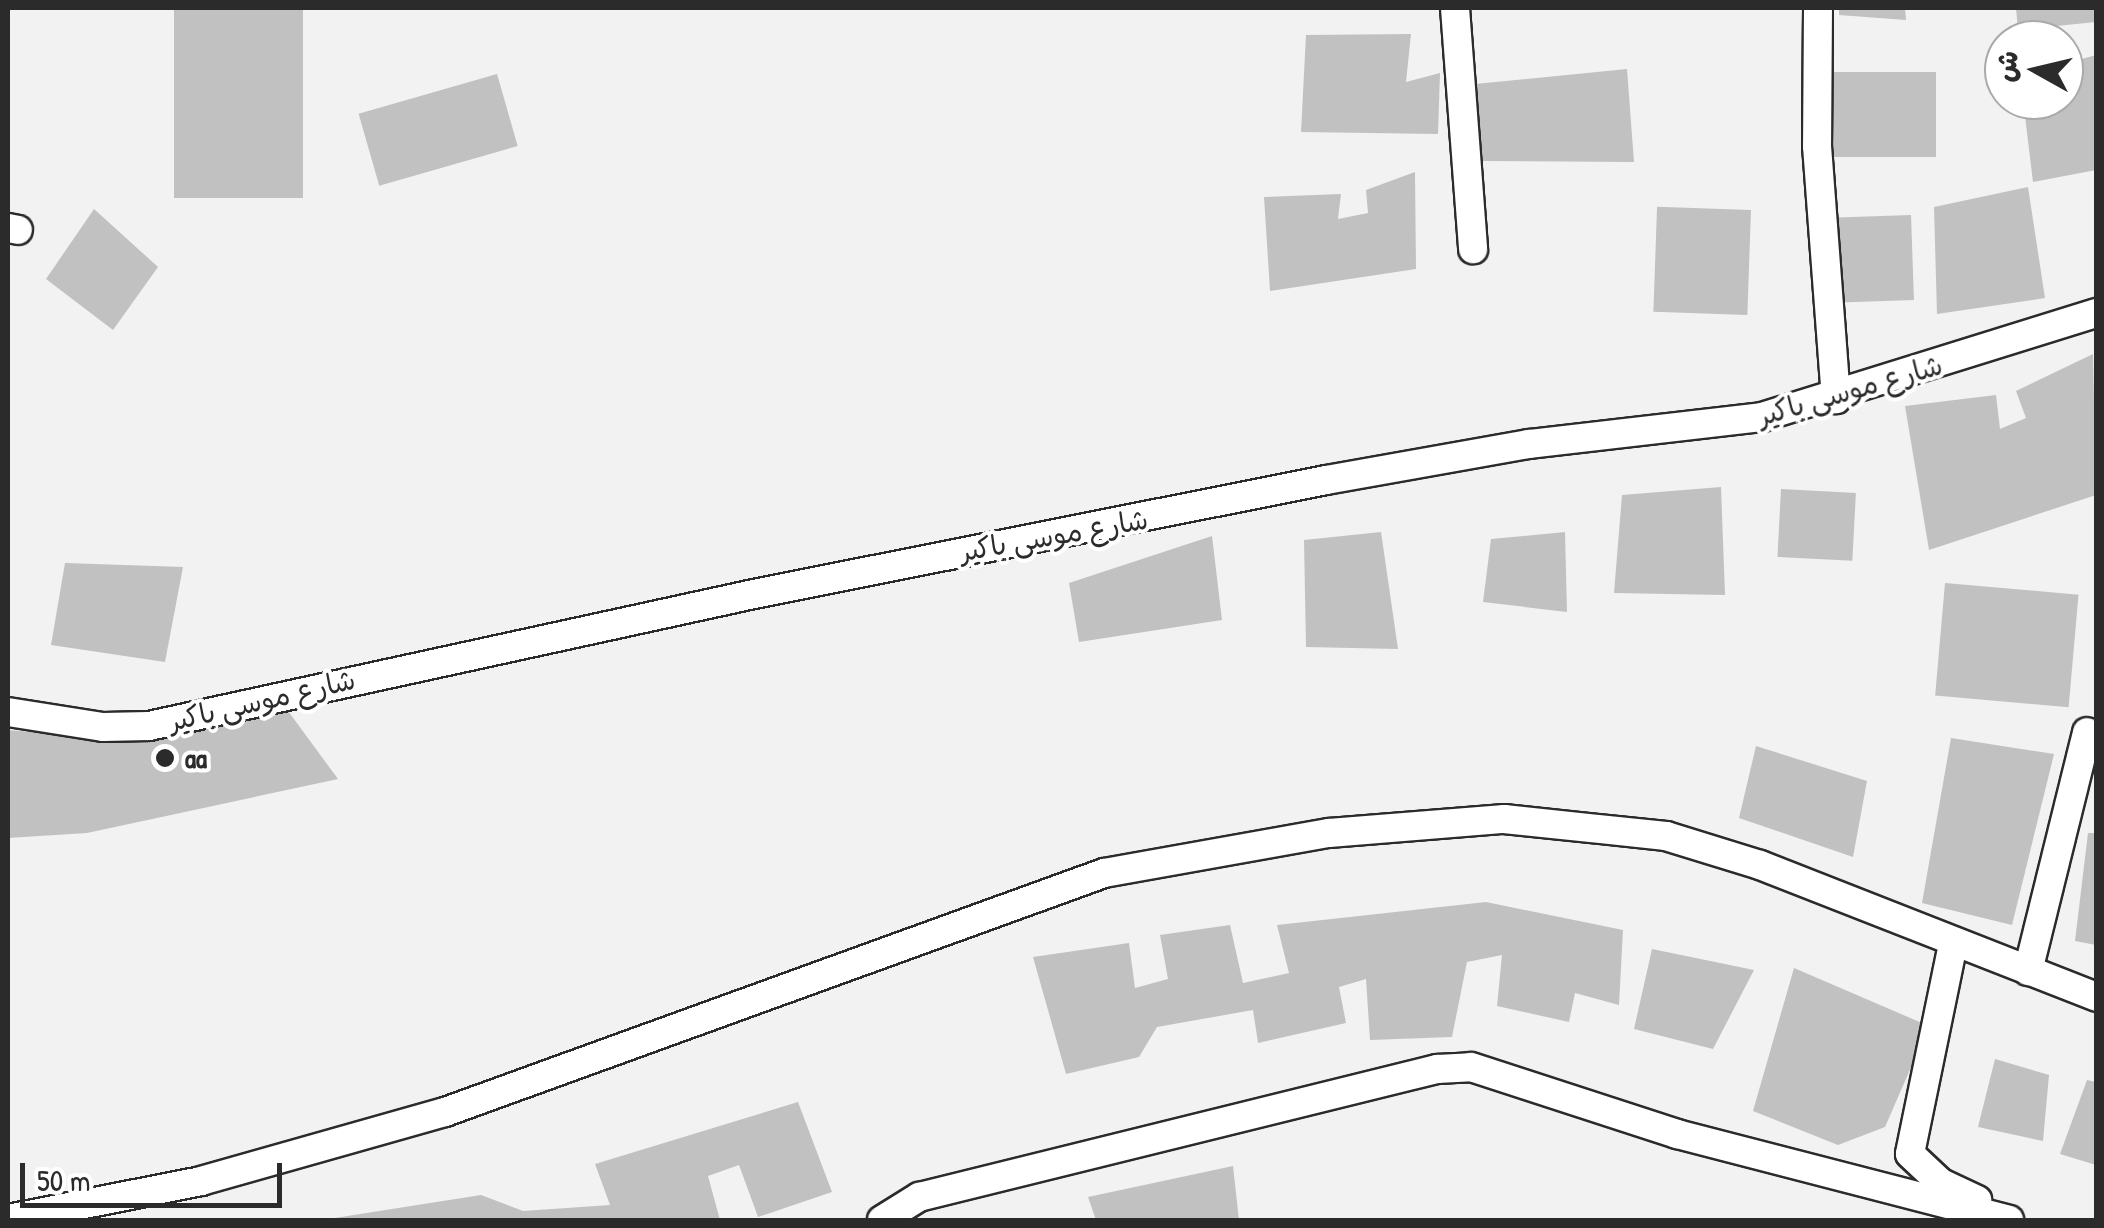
<!DOCTYPE html>
<meta charset="utf-8">
<style>
body{margin:0}
#map{position:relative;width:2104px;height:1228px;overflow:hidden;background:#f2f2f2;font-family:"Patrick Hand","Playpen Sans Arabic",sans-serif}
div>[style]{position:absolute}
[style*='--x']{left:calc(var(--x)*1px);top:calc(var(--y)*1px);width:calc(var(--w)*1px);rotate:calc(var(--a)*1deg)}
.building>*{inset:0;background:#c1c1c1;transform-origin:0 0}
.roads{filter:drop-shadow(2px 0 #2b2b2b) drop-shadow(-2px 0 #2b2b2b) drop-shadow(0 2px #2b2b2b) drop-shadow(0 -2px #2b2b2b)}
.minor>*{height:28px;margin:-14px;padding:0 14px;transform-origin:14px;border-radius:14px;background:#fff}
.dots>*{width:28px;height:28px;translate:-50% -50%;box-sizing:border-box;border:5px solid #fff;border-radius:50%}
span{translate:-50% -50%;white-space:nowrap;text-align:center;line-height:1.15;-webkit-text-stroke:8px #fff;paint-order:stroke}
.street-label{font-size:28px;color:#2b2b2b}
.poi-label{font-size:28px;color:#2b2b2b;font-weight:700}
.left{translate:0 -50%;text-align:left}
.frame{position:absolute;inset:0;border:10px solid #2b2b2b;pointer-events:none}
.north{position:absolute;left:1984px;top:20px;width:100px;height:100px;box-sizing:border-box;background:#fff;border:2px solid #aaa;border-radius:50%;rotate:278deg;font-size:28px;font-weight:700;line-height:40px;text-align:center;color:#2b2b2b}
.north::after{content:'';display:block;margin:auto;width:35px;height:45px;background:#2b2b2b;clip-path:polygon(50% 0,100% 100%,50% 72%,0 100%)}
.scale{position:absolute;left:20px;top:1163px;width:262px;height:45px;box-sizing:border-box;border:5px solid #2b2b2b;border-top:0;padding-left:12px;font-size:30px;line-height:35px;white-space:nowrap;color:#2b2b2b;-webkit-text-stroke:8px #fff;paint-order:stroke}
</style>
<div id="map">
<div class="building">
<div style="left:174px;top:8px;width:129px;height:190px"></div>
<div style="clip-path:polygon(1839px 8px,1905px 8px,1906px 20px,1839px 15px)"></div>
<div style="clip-path:polygon(2016px 8px,2096px 8px,2096px 22px,2018px 30px)"></div>
<div style="clip-path:polygon(1411px 34px,1406px 82px,1440px 73px,1438px 134px,1301px 132px,1306px 35px)"></div>
<div style="clip-path:polygon(2096px 55px,2096px 170px,2033px 182px,2023px 100px,2064px 100px,2064px 64px)"></div>
<div style="clip-path:polygon(1627px 69px,1634px 162px,1479px 161px,1475px 84px)"></div>
<div style="left:1833px;top:72px;width:103px;height:85px"></div>
<div style="left:497px;top:74px;width:75px;height:144px;rotate:74deg"></div>
<div style="clip-path:polygon(1415px 172px,1416px 269px,1270px 291px,1264px 197px,1341px 194px,1338px 219px,1368px 213px,1366px 190px)"></div>
<div style="clip-path:polygon(2028px 187px,2045px 298px,1937px 314px,1934px 207px)"></div>
<div style="clip-path:polygon(94px 209px,158px 267px,113px 330px,46px 279px)"></div>
<div style="left:1751px;top:210px;width:105px;height:94px;rotate:92deg"></div>
<div style="left:1911px;top:215px;width:85px;height:81px;rotate:88deg"></div>
<div style="clip-path:polygon(2093px 354px,2096px 495px,1929px 550px,1905px 406px,1996px 395px,2000px 429px,2026px 418px,2016px 391px)"></div>
<div style="clip-path:polygon(1721px 487px,1725px 595px,1614px 593px,1622px 495px)"></div>
<div style="left:1781px;top:489px;width:75px;height:68px;rotate:3deg"></div>
<div style="clip-path:polygon(1381px 532px,1398px 649px,1306px 647px,1304px 540px)"></div>
<div style="clip-path:polygon(1565px 532px,1567px 612px,1483px 602px,1491px 539px)"></div>
<div style="clip-path:polygon(1212px 536px,1222px 620px,1079px 642px,1069px 583px)"></div>
<div style="clip-path:polygon(65px 563px,183px 567px,165px 662px,51px 645px)"></div>
<div style="left:1945px;top:583px;width:134px;height:113px;rotate:5deg"></div>
<div style="clip-path:polygon(288px 711px,338px 779px,87px 833px,8px 838px,8px 730px,90px 737px)"></div>
<div style="clip-path:polygon(1951px 738px,2054px 754px,2012px 925px,1922px 903px)"></div>
<div style="clip-path:polygon(1756px 746px,1867px 781px,1853px 857px,1739px 818px)"></div>
<div style="clip-path:polygon(2088px 833px,2096px 833px,2096px 945px,2075px 941px)"></div>
<div style="clip-path:polygon(1486px 902px,1623px 930px,1619px 1005px,1575px 993px,1569px 1022px,1497px 1006px,1502px 955px,1467px 962px,1452px 1037px,1370px 1040px,1366px 979px,1339px 987px,1346px 1023px,1258px 1043px,1253px 1010px,1157px 1027px,1139px 1057px,1066px 1074px,1033px 957px,1129px 943px,1135px 988px,1168px 979px,1160px 935px,1230px 925px,1243px 983px,1289px 973px,1277px 925px)"></div>
<div style="clip-path:polygon(1652px 949px,1754px 970px,1713px 1049px,1634px 1029px)"></div>
<div style="clip-path:polygon(1794px 968px,1929px 1026px,1885px 1127px,1838px 1145px,1753px 1111px)"></div>
<div style="clip-path:polygon(1995px 1059px,2049px 1075px,2043px 1141px,1978px 1127px)"></div>
<div style="clip-path:polygon(2087px 1080px,2096px 1082px,2096px 1165px,2060px 1154px)"></div>
<div style="clip-path:polygon(798px 1102px,832px 1192px,758px 1217px,739px 1165px,708px 1176px,720px 1220px,322px 1220px,481px 1195px,523px 1211px,610px 1205px,595px 1164px)"></div>
<div style="clip-path:polygon(1233px 1166px,1239px 1220px,1096px 1220px,1088px 1197px)"></div>
</div>
<div class="roads">
<div class="minor">
<div style="--x:1455;--y:8;--w:242;--a:85.7"></div>
<div style="--x:1818;--y:8;--w:138;--a:90.4"></div>
<div style="--x:1817;--y:146;--w:254;--a:85.7"></div>
<div style="--x:8;--y:228;--w:10;--a:11"></div>
<div style="--x:8;--y:712;--w:96;--a:9"></div>
<div style="--x:103;--y:727;--w:46;--a:-1.2"></div>
<div style="--x:149;--y:726;--w:619;--a:-12.31"></div>
<div style="--x:754;--y:594;--w:583;--a:-11.27"></div>
<div style="--x:1326;--y:480;--w:206;--a:-10.1"></div>
<div style="--x:1529;--y:444;--w:235;--a:-6.6"></div>
<div style="--x:1762;--y:417;--w:350;--a:-17.3"></div>
<div style="--x:1953;--y:944;--w:214;--a:101.6"></div>
<div style="--x:1910;--y:1154;--w:42;--a:43.1"></div>
<div style="--x:1941;--y:1183;--w:40;--a:25"></div>
<div style="--x:2028;--y:971;--w:246;--a:-76.1"></div>
<div style="--x:8;--y:1219;--w:197;--a:-11.1"></div>
<div style="--x:201;--y:1181;--w:254;--a:-15.8"></div>
<div style="--x:445;--y:1112;--w:701;--a:-19.93"></div>
<div style="--x:1104;--y:873;--w:229;--a:-10.1"></div>
<div style="--x:1329;--y:833;--w:176;--a:-4.6"></div>
<div style="--x:1504;--y:819;--w:163;--a:6"></div>
<div style="--x:1666;--y:836;--w:98;--a:17.1"></div>
<div style="--x:1760;--y:865;--w:361;--a:21.4"></div>
<div style="--x:882;--y:1220;--w:44;--a:-31.9"></div>
<div style="--x:919;--y:1197;--w:534;--a:-13.88"></div>
<div style="--x:1437;--y:1069;--w:34;--a:-3"></div>
<div style="--x:1471;--y:1067;--w:217;--a:18"></div>
<div style="--x:1677;--y:1134;--w:343;--a:14.5"></div>
</div>
</div>
<div class="dots">
<div style="left:165px;top:758px;background:#2b2b2b"></div>
</div>
<div class="street-label">
<span style="left:1850px;top:390px;rotate:-16deg">شارع موسى باكير</span>
<span style="left:1054px;top:535px;rotate:-10deg">شارع موسى باكير</span>
<span style="left:262px;top:700px;rotate:-13deg">شارع موسى باكير</span>
</div>
<div class="poi-label">
<span class="left" style="left:185px;top:758px">aa</span>
</div>
<div class="frame"></div>
<div class="north">ش</div>
<div class="scale">50 m</div>
</div>
